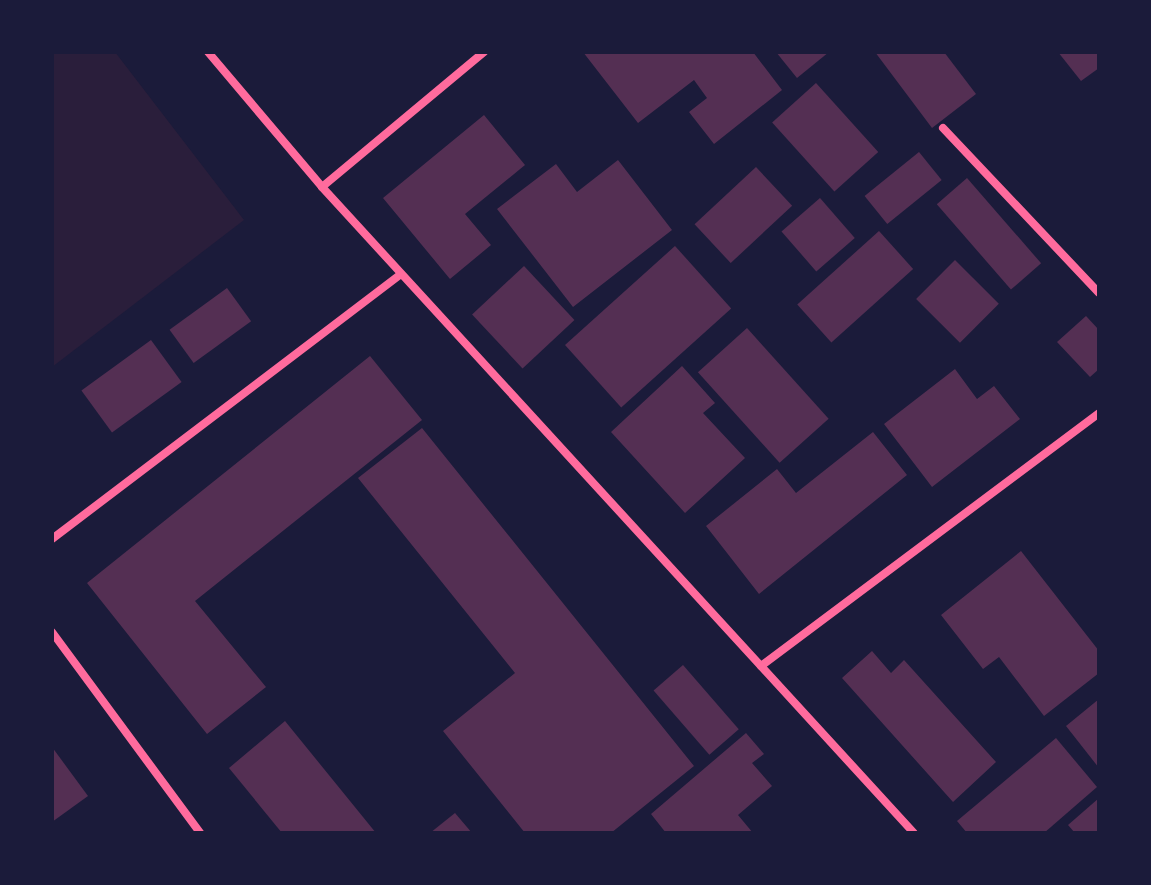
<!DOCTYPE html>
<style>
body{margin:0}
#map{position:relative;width:1151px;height:885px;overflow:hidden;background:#1b1b3a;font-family:Karla,sans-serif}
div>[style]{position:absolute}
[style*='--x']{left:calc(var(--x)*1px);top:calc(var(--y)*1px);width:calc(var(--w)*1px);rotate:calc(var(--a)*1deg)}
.green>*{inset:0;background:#2a1e3b}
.building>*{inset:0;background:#542f53;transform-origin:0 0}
.minor>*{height:8px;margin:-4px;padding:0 4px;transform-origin:4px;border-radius:4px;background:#ff6b9d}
span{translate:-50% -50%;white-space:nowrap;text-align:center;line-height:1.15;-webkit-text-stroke:8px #1b1b3a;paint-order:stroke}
.frame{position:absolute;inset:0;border:54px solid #1b1b3a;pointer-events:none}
</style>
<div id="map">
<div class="green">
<div style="clip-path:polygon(52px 52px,115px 52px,244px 220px,52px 367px)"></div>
</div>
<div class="building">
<div style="clip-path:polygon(583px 52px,753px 52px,782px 90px,714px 144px,689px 112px,707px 98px,694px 80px,638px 123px)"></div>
<div style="clip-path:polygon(776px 52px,829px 52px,797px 78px)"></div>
<div style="clip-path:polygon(875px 52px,944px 52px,976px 94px,932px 128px)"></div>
<div style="clip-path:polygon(1058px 52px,1099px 52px,1099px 68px,1081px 81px)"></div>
<div style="left:816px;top:83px;width:93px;height:59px;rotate:48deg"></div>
<div style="clip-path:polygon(484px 115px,525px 165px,465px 214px,491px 245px,450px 279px,383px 198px)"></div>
<div style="left:919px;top:152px;width:36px;height:70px;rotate:51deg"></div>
<div style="clip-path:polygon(618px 160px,672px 230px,573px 307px,497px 209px,556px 164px,577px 192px)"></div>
<div style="left:756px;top:167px;width:53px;height:84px;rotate:47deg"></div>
<div style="left:967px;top:178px;width:113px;height:40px;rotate:49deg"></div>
<div style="left:820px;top:198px;width:53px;height:51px;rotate:49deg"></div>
<div style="left:879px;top:231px;width:51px;height:110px;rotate:48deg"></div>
<div style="left:675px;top:246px;width:84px;height:148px;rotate:48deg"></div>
<div style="left:955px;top:260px;width:62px;height:55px;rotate:45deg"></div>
<div style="left:524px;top:266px;width:74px;height:71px;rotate:47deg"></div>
<div style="left:227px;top:288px;width:41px;height:71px;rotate:54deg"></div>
<div style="clip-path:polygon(1086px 316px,1099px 330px,1099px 369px,1090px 377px,1057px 342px)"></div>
<div style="left:747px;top:328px;width:122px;height:66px;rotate:48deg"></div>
<div style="left:151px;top:340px;width:52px;height:86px;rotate:54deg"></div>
<div style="clip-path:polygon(370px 356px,422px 420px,195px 601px,266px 687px,207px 734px,87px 583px)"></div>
<div style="clip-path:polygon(682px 366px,715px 403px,703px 413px,745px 458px,685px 513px,611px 432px)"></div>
<div style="clip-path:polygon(955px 369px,977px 399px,994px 386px,1020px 419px,932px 487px,884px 424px)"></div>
<div style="clip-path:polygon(422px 428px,694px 766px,611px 833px,525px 833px,443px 731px,515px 673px,358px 478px)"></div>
<div style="clip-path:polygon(873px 432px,907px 475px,759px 594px,706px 526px,777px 469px,796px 493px)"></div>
<div style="clip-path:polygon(1021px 551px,1099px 651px,1099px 673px,1044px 716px,999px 657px,983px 669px,941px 615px)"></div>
<div style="clip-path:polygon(872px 651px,891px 673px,904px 660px,996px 762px,953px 802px,842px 678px)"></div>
<div style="left:683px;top:665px;width:85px;height:39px;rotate:49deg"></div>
<div style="clip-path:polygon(1099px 699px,1099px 768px,1066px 726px)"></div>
<div style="clip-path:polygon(285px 721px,376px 833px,282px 833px,229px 768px)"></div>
<div style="clip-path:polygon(746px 733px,764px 754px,752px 763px,772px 786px,738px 815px,753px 833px,666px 833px,651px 814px)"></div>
<div style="clip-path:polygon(1056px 738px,1097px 787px,1044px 833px,967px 833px,957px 821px)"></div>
<div style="clip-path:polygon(52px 747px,88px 796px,52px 822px)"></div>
<div style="clip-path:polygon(1099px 798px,1099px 833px,1075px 833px,1068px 825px)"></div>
<div style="clip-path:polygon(455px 813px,472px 833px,430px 833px)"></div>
</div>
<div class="minor">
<div style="--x:208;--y:52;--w:177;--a:49.8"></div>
<div style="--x:322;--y:187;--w:876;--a:47.5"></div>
<div style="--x:943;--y:128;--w:227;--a:46.6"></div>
<div style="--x:322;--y:187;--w:211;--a:-39.8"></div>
<div style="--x:52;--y:539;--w:438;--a:-37.2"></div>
<div style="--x:52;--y:632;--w:250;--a:53.6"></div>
<div style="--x:761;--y:666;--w:422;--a:-36.8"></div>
</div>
<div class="frame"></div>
</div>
